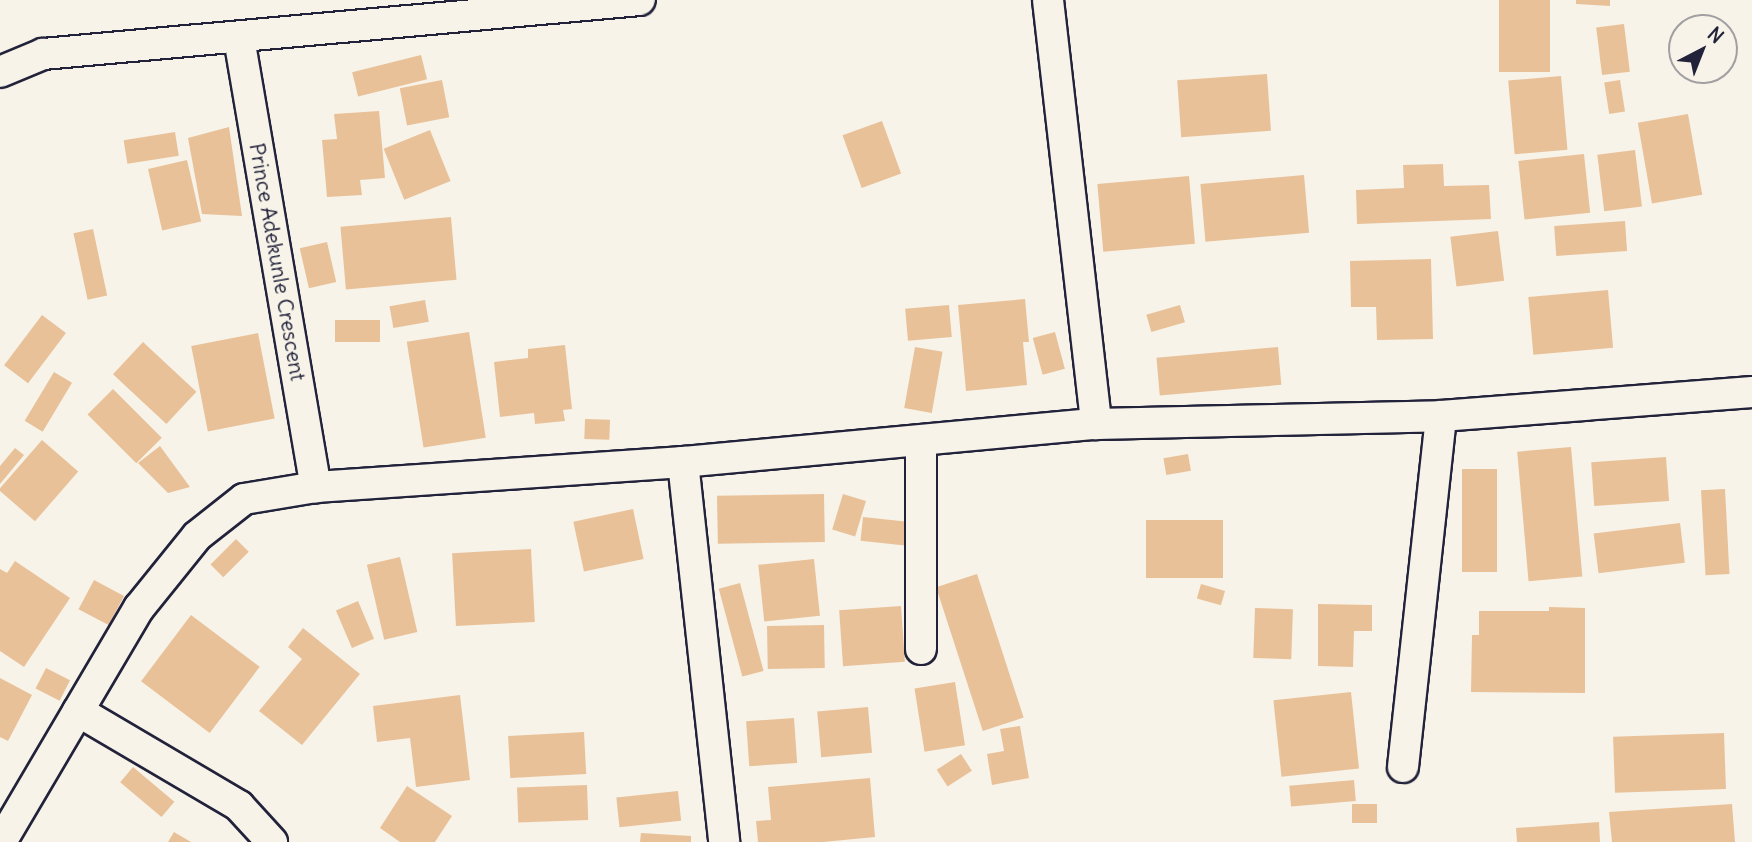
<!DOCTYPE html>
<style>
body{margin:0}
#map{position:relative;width:1752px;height:842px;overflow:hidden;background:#f7f3e8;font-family:Delius,sans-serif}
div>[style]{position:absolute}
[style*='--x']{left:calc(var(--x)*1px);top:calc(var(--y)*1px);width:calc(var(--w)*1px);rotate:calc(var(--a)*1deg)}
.building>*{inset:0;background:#e9c199;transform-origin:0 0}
.roads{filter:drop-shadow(2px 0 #22223b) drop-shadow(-2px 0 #22223b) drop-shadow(0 2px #22223b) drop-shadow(0 -2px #22223b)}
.minor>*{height:30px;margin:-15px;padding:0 15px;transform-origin:15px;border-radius:15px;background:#f7f3e8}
span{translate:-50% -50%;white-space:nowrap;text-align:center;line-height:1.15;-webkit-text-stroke:7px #f7f3e8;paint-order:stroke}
.street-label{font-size:21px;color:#22223b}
.north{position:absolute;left:1668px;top:14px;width:70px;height:70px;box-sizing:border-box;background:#f7f3e8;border:2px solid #a29fa3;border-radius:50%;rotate:42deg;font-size:19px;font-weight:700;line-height:28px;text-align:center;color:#22223b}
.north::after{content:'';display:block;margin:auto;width:24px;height:32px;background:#22223b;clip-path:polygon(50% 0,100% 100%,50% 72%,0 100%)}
</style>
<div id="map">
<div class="building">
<div style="left:1499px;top:0;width:51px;height:72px"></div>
<div style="clip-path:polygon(1576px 0,1610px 0,1610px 6px,1576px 4px)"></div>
<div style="left:1624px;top:24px;width:48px;height:28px;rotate:83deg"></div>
<div style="left:421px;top:55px;width:25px;height:71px;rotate:76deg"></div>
<div style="left:1267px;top:74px;width:57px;height:90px;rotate:86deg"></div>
<div style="left:1561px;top:76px;width:74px;height:53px;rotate:85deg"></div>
<div style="left:442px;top:80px;width:38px;height:43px;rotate:79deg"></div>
<div style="left:1620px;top:80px;width:32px;height:16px;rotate:81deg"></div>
<div style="clip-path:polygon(379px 111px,385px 178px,360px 180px,362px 195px,327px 197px,322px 140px,337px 139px,334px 114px)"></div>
<div style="left:1688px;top:114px;width:82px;height:51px;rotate:80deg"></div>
<div style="left:882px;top:121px;width:56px;height:42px;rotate:70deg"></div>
<div style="clip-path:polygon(229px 127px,242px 216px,202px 214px,188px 138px)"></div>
<div style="left:430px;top:130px;width:55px;height:50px;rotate:68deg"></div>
<div style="left:175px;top:132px;width:24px;height:52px;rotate:81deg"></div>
<div style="left:1635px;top:150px;width:57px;height:38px;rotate:83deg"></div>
<div style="left:1584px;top:154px;width:59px;height:66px;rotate:84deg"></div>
<div style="left:187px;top:160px;width:63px;height:40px;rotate:77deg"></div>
<div style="clip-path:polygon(1443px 164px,1444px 186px,1489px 185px,1491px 219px,1357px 224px,1356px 190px,1404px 188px,1403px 165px)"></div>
<div style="left:1304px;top:175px;width:58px;height:104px;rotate:85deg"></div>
<div style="left:1189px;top:176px;width:68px;height:92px;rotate:85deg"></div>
<div style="left:451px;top:217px;width:63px;height:111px;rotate:85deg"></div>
<div style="left:1625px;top:221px;width:30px;height:71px;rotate:86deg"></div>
<div style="left:93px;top:229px;width:68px;height:20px;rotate:78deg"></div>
<div style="left:1498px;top:231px;width:50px;height:48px;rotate:83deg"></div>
<div style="left:327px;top:242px;width:41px;height:28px;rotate:77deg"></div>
<div style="clip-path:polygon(1431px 259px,1433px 339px,1377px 340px,1376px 307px,1351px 307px,1350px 261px)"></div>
<div style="left:1608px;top:290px;width:58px;height:80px;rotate:85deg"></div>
<div style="clip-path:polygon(1025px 299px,1029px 342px,1023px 342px,1027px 385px,966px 391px,958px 305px)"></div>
<div style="left:425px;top:300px;width:22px;height:36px;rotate:80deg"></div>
<div style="left:949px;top:305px;width:32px;height:44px;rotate:85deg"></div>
<div style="left:1180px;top:305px;width:18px;height:35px;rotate:74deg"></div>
<div style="left:42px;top:315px;width:30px;height:63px;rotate:37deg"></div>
<div style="left:335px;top:320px;width:45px;height:22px"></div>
<div style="left:469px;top:332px;width:107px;height:63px;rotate:81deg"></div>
<div style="left:1055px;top:332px;width:38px;height:23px;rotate:75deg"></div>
<div style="left:258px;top:333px;width:87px;height:68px;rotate:79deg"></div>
<div style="left:143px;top:342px;width:73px;height:44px;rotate:43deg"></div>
<div style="clip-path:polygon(565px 345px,572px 409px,563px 410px,565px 421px,535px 424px,534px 413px,500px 417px,494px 362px,528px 358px,528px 349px)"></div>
<div style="left:915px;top:347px;width:28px;height:62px;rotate:10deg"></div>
<div style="left:1278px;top:347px;width:38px;height:122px;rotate:85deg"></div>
<div style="left:54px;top:372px;width:21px;height:57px;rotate:31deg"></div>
<div style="left:113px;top:389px;width:69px;height:36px;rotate:45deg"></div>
<div style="left:585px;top:419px;width:25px;height:20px;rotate:2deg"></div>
<div style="left:42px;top:440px;width:48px;height:66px;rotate:41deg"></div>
<div style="clip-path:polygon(160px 446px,190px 487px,168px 493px,138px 463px)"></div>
<div style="left:1571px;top:447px;width:130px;height:54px;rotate:85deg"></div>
<div style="clip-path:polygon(15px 448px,24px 455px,0 484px,0 466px)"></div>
<div style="left:1188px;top:454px;width:17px;height:25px;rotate:80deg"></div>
<div style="left:1666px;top:457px;width:44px;height:75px;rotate:86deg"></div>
<div style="left:1462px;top:469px;width:35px;height:103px"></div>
<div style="left:1725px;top:489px;width:85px;height:24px;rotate:87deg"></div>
<div style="left:824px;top:494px;width:48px;height:107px;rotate:89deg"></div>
<div style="left:843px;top:494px;width:24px;height:37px;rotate:17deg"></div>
<div style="left:633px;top:509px;width:51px;height:61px;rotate:78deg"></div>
<div style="left:863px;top:517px;width:47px;height:24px;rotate:6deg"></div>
<div style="left:1146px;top:520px;width:77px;height:58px"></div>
<div style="left:1680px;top:523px;width:40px;height:87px;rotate:83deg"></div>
<div style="left:236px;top:539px;width:18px;height:36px;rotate:45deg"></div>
<div style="left:531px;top:549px;width:73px;height:79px;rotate:87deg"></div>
<div style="left:400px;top:557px;width:77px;height:34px;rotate:77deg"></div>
<div style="left:814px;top:559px;width:57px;height:56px;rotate:84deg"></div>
<div style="clip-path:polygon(15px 561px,70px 598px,24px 667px,0 651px,0 569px,7px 573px)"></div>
<div style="left:977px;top:574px;width:151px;height:43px;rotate:72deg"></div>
<div style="left:94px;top:580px;width:34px;height:33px;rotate:28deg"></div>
<div style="left:740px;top:583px;width:91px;height:22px;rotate:75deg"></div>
<div style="left:1201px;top:584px;width:25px;height:15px;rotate:16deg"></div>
<div style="left:358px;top:601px;width:41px;height:24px;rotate:67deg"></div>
<div style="clip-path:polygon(1318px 604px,1372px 605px,1372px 631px,1354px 631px,1353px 667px,1318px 666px)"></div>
<div style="left:901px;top:606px;width:56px;height:62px;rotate:86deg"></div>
<div style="clip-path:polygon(1549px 607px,1585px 608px,1585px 693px,1471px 692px,1472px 635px,1479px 635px,1479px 611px,1549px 611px)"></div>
<div style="left:1255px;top:608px;width:38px;height:50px;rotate:2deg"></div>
<div style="left:191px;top:615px;width:86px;height:83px;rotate:37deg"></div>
<div style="left:824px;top:625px;width:43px;height:57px;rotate:89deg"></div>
<div style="clip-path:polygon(303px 628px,360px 674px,302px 745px,259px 711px,302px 659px,288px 647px)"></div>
<div style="left:46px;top:668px;width:27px;height:23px;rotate:27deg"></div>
<div style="clip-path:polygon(0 678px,32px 695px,8px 741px,0 737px)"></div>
<div style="left:955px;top:682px;width:64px;height:41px;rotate:81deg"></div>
<div style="left:1351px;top:692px;width:77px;height:78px;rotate:84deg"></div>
<div style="clip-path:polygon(460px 695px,470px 780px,416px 787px,410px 738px,377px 742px,373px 706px)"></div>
<div style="left:868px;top:707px;width:46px;height:51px;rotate:85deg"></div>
<div style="left:794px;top:718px;width:45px;height:48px;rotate:86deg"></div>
<div style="clip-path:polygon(1020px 726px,1029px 778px,992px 785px,987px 754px,1004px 751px,1000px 729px)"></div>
<div style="left:584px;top:732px;width:42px;height:76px;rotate:87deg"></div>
<div style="left:1724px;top:733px;width:56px;height:111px;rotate:88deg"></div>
<div style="left:961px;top:754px;width:20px;height:29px;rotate:57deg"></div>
<div style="left:133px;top:767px;width:54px;height:20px;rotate:40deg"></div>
<div style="clip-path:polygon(870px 778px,875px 837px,823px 842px,758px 842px,756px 821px,771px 820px,768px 787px)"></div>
<div style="left:1354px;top:780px;width:21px;height:65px;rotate:85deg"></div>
<div style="left:587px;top:785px;width:35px;height:70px;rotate:88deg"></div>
<div style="clip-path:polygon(407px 786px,452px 816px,435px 842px,400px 842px,380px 828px)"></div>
<div style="left:678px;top:791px;width:30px;height:62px;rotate:84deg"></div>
<div style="left:1377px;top:804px;width:19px;height:25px;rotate:90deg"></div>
<div style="clip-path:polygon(1732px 804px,1735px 842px,1612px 842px,1609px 812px)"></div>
<div style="clip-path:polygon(1599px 822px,1600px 842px,1517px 842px,1516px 828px)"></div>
<div style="clip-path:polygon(174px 832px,191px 842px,168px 842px)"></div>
<div style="clip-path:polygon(641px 833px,691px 836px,691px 842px,640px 842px)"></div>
</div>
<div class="roads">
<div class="minor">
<div style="--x:1048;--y:0;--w:427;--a:83.5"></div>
<div style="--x:239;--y:38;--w:456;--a:80.3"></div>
<div style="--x:0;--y:72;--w:47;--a:-22.7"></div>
<div style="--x:43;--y:54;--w:599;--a:-5.17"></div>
<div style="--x:683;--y:462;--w:382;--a:83.8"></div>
<div style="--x:921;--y:649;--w:208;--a:-90"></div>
<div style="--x:78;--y:711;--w:187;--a:30.5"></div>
<div style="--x:239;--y:806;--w:49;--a:47.5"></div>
<div style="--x:1403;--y:767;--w:353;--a:-83.8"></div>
<div style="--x:1;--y:842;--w:272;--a:-59.5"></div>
<div style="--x:139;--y:608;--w:92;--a:-51.1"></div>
<div style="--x:197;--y:536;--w:60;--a:-38.2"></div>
<div style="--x:244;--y:499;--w:73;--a:-9.5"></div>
<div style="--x:316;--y:487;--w:368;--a:-3.9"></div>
<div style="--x:683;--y:462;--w:415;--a:-5.3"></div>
<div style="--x:1096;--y:424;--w:345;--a:-1.3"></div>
<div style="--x:1441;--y:416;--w:312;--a:-4.4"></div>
</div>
</div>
<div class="street-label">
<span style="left:277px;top:262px;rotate:80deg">Prince Adekunle Crescent</span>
</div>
<div class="north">N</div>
</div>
